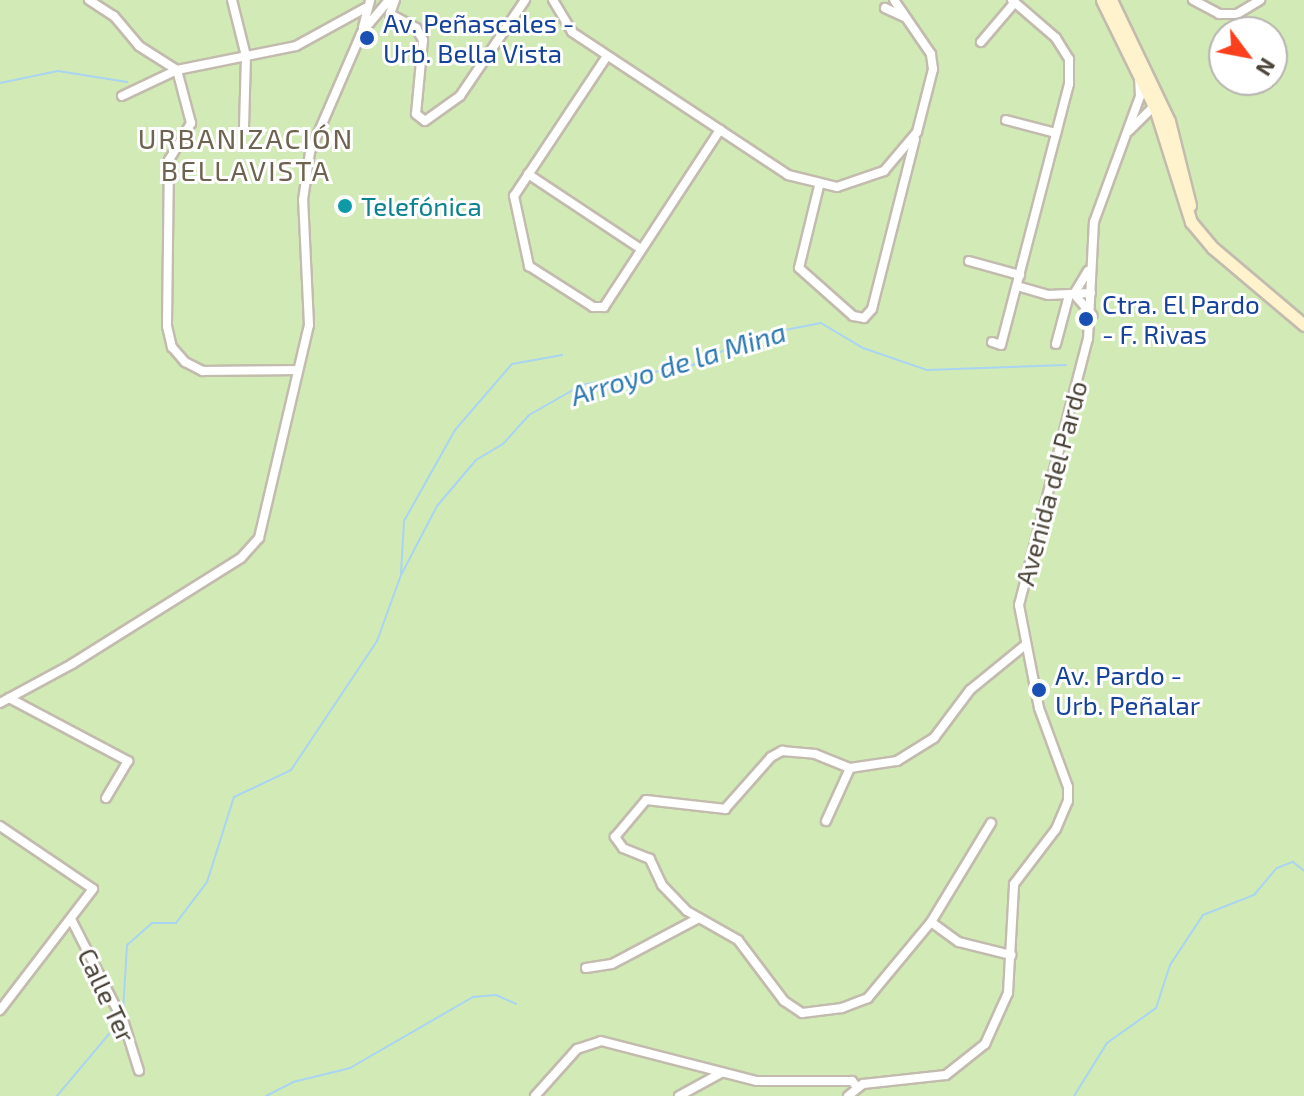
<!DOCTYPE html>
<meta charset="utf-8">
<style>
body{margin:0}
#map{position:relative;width:1304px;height:1096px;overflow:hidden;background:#f6f3ec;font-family:"Exo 2",sans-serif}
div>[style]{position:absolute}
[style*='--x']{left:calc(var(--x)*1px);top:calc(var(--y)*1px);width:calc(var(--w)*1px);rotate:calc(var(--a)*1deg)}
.green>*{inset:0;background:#d2eab5}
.stream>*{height:2px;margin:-1px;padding:0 1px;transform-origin:1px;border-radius:1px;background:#a9d4f2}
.roads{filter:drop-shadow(2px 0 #c2bbae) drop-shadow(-2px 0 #c2bbae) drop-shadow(0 2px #c2bbae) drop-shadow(0 -2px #c2bbae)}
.minor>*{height:8px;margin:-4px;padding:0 4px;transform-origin:4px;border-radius:4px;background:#fff}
.secondary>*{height:11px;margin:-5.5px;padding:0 5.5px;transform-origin:5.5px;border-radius:5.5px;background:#fff3cd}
.dots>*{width:22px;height:22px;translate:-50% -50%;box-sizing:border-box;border:4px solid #fff;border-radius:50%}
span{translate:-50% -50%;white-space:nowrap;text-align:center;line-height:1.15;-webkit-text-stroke:6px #fff;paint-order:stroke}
.transit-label{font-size:26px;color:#164399}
.left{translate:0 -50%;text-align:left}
.culture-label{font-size:26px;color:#0d838f}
.street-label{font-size:26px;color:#4b4439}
.neighbourhood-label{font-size:28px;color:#6e6250;letter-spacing:2px}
.water-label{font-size:28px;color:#2e7ab2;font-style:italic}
.north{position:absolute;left:1208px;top:16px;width:80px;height:80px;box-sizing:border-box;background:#fff;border:2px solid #b7b4b0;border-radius:50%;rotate:122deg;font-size:22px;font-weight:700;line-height:32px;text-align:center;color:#4b4439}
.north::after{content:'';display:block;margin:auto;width:28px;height:36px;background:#fc3f1d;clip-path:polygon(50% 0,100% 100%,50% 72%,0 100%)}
</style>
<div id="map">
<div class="green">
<div style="clip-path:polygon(evenodd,0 0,1304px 0,1304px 1096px,0 1096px,0 0,1224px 32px,1272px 32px,1272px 80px,1224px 80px,1224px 32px)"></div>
</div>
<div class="stream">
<div style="--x:0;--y:83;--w:59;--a:-11.7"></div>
<div style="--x:58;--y:71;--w:70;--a:9.1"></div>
<div style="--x:401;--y:573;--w:52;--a:-86.7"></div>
<div style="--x:404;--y:521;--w:104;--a:-60.7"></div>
<div style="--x:455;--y:430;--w:87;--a:-49.2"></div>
<div style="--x:512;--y:364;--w:51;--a:-10.2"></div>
<div style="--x:123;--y:1011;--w:66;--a:-86.5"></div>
<div style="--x:127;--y:945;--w:33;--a:-41"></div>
<div style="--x:152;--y:923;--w:24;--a:0"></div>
<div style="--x:176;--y:923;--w:51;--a:-52.9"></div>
<div style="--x:207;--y:882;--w:89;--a:-72.4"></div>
<div style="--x:234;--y:797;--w:63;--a:-25.3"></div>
<div style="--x:291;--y:770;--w:155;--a:-56.3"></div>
<div style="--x:377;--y:641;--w:70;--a:-70"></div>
<div style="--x:401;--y:575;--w:78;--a:-62.4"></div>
<div style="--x:437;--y:506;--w:60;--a:-49.7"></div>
<div style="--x:476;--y:460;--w:31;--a:-31"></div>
<div style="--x:503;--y:444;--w:39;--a:-48"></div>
<div style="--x:529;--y:415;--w:61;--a:-29.5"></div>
<div style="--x:582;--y:385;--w:113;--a:-10.2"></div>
<div style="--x:693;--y:365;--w:68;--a:-25.4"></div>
<div style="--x:754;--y:336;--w:68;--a:-11"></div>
<div style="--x:821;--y:323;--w:49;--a:30.8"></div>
<div style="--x:863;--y:348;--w:68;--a:19"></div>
<div style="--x:927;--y:370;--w:139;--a:-2.1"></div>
<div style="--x:57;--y:1096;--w:98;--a:-50"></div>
<div style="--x:266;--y:1096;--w:30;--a:-27"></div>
<div style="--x:293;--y:1082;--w:59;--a:-13.8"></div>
<div style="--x:350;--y:1068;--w:142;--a:-30"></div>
<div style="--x:473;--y:997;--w:23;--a:-5"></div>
<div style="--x:496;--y:995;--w:22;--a:24"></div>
<div style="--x:1074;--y:1096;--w:62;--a:-58.1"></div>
<div style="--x:1107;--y:1043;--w:60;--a:-35.5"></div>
<div style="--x:1156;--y:1008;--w:45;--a:-72"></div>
<div style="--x:1170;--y:965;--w:60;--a:-56.6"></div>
<div style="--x:1203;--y:915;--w:55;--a:-21.4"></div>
<div style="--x:1254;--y:895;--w:35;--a:-50"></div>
<div style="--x:1277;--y:868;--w:17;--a:-21"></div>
<div style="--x:1293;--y:862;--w:14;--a:39"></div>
</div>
<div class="roads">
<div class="minor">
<div style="--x:89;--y:0;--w:30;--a:33"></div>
<div style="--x:114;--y:16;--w:39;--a:50"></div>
<div style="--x:139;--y:46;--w:45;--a:32.3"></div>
<div style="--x:177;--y:70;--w:55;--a:75.2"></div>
<div style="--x:191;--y:123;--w:43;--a:120.7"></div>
<div style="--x:169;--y:160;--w:166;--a:90.7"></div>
<div style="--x:167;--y:326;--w:22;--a:77"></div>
<div style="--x:172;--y:347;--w:20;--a:49"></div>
<div style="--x:185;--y:362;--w:20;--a:27"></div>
<div style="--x:203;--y:371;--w:94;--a:-0.6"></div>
<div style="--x:232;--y:0;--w:58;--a:76"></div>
<div style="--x:246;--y:56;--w:73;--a:91.6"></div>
<div style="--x:395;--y:0;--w:15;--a:110"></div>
<div style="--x:390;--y:14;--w:30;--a:28"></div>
<div style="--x:416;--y:28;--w:14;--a:60"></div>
<div style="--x:423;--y:40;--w:74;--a:95.4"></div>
<div style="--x:416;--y:114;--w:11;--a:38"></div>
<div style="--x:425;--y:121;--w:43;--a:-35.5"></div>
<div style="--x:460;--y:96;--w:116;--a:-55.9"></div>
<div style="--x:553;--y:0;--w:37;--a:59"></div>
<div style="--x:572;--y:32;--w:259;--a:33.5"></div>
<div style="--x:788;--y:175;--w:50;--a:13.8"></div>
<div style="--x:837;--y:187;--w:50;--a:-18.8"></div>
<div style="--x:884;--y:171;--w:51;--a:-49.8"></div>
<div style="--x:917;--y:132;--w:65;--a:-75.7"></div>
<div style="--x:933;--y:69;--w:15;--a:-98"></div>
<div style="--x:931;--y:54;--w:65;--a:-124.4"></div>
<div style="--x:1193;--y:0;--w:30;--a:28"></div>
<div style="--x:1219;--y:14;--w:18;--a:0"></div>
<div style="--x:1237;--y:14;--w:27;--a:-31"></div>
<div style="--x:885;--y:8;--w:21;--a:25"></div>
<div style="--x:363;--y:27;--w:28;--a:-75"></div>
<div style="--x:981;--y:42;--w:52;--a:-49.6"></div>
<div style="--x:607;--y:56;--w:168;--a:123.6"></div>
<div style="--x:514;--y:196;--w:72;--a:77.9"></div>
<div style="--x:529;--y:266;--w:76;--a:32.6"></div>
<div style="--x:593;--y:307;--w:11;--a:0"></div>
<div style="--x:604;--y:307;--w:212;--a:-56.8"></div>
<div style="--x:122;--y:96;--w:61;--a:-25.3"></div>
<div style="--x:177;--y:70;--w:121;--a:-11.4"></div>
<div style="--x:296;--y:46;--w:79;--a:-28.8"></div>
<div style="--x:1006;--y:120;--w:52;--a:14.6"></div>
<div style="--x:1129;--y:131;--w:37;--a:-45"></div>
<div style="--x:528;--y:174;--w:136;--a:33.6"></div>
<div style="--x:819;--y:186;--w:84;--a:103.7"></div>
<div style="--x:799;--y:268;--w:72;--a:41.6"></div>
<div style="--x:853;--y:316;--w:11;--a:10"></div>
<div style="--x:864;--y:318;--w:12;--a:-48"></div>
<div style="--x:872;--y:309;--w:175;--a:-75.8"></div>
<div style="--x:969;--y:261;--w:53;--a:15.4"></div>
<div style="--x:1017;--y:286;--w:32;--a:16"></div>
<div style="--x:1048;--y:295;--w:43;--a:-2.7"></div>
<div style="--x:1074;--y:294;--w:27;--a:-59"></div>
<div style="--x:1074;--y:294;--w:28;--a:49"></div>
<div style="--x:992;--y:342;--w:9;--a:18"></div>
<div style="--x:1001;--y:345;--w:270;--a:-75.4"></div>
<div style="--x:1069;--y:84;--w:25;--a:-90"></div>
<div style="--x:1069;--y:59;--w:25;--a:-122"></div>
<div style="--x:1056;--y:38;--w:58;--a:-139.2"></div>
<div style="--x:1056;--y:344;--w:51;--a:-75.1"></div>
<div style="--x:9;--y:698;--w:135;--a:27.9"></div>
<div style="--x:128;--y:761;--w:43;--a:120.7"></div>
<div style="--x:0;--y:703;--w:82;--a:-28.4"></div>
<div style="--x:72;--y:664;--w:199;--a:-32.1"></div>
<div style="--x:241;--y:558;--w:27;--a:-48"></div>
<div style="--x:259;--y:538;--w:219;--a:-76.8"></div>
<div style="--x:309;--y:325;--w:125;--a:-92.7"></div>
<div style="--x:303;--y:200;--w:49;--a:-81.7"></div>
<div style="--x:310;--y:152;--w:131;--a:-66.6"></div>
<div style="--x:362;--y:32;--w:42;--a:-49.8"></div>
<div style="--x:826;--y:821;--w:58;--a:-65.6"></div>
<div style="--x:991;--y:823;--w:116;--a:121.2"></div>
<div style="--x:931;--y:922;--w:99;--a:129.7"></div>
<div style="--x:868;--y:998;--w:28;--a:159"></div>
<div style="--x:842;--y:1008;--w:40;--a:172.9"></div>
<div style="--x:802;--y:1013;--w:22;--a:-146"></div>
<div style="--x:784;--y:1001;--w:76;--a:-127"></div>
<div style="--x:738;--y:940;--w:59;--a:-150.4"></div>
<div style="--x:687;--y:911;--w:36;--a:-134"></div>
<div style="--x:662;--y:885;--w:29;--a:-115"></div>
<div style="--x:650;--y:859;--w:29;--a:-158"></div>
<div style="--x:623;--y:848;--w:14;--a:-126"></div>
<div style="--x:615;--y:837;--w:48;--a:-50"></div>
<div style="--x:646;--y:800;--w:80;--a:6.5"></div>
<div style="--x:725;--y:809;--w:69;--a:-48.5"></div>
<div style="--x:771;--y:757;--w:13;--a:-29"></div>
<div style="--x:782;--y:751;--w:33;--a:5"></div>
<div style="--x:815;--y:754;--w:38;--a:22"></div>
<div style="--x:850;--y:768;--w:48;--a:-8.5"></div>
<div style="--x:897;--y:761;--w:44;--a:-31.9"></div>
<div style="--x:934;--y:738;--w:60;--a:-53.1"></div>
<div style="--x:970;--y:690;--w:70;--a:-39.2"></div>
<div style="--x:0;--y:826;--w:112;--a:34.1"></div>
<div style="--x:93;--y:889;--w:153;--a:127.5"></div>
<div style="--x:72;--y:921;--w:114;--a:63"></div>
<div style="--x:124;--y:1023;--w:50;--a:72.6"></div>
<div style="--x:931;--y:922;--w:34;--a:36"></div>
<div style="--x:959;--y:942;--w:54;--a:14"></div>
<div style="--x:586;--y:968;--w:26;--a:-9"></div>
<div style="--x:612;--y:964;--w:98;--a:-27.9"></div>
<div style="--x:535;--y:1096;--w:63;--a:-48.2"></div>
<div style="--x:577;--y:1049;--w:25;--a:-18"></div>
<div style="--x:601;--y:1041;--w:161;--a:14.4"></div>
<div style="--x:757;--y:1081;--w:95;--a:0"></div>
<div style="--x:852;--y:1081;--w:8;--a:50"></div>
<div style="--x:679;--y:1096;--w:48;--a:-28.7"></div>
<div style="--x:848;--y:1096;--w:19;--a:-39"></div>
<div style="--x:863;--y:1084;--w:83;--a:-6.2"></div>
<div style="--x:946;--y:1075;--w:50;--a:-38.5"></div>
<div style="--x:985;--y:1044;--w:56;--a:-65.7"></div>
<div style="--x:1008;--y:993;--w:109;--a:-86.8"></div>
<div style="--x:1014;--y:884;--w:69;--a:-52.6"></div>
<div style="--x:1056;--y:829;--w:30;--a:-67"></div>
<div style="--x:1068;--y:801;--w:14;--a:-90"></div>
<div style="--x:1068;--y:787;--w:84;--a:-110.2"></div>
<div style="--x:1039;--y:708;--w:105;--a:-101"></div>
<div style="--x:1019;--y:605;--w:275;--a:-75.5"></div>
<div style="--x:1088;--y:339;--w:117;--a:-87.1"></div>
<div style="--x:1094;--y:222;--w:134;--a:-69.9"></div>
<div style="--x:1140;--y:96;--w:18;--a:-93"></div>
</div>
<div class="secondary">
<div style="--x:1102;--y:0;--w:120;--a:63.9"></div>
<div style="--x:1155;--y:108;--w:120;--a:72.5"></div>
<div style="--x:1191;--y:222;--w:34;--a:50"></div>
<div style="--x:1213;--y:248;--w:119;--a:40.2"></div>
<div style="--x:1111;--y:0;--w:134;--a:64.4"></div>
<div style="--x:1169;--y:121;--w:87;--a:76"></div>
</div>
</div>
<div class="dots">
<div style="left:367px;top:38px;background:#1a4fb4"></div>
<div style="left:345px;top:206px;background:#0f9aa8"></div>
<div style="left:1086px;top:319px;background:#1a4fb4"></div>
<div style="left:1039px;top:690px;background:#1a4fb4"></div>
</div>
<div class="transit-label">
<span class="left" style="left:383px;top:38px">Av. Peñascales -<br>Urb. Bella Vista</span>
<span class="left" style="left:1102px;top:319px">Ctra. El Pardo<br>- F. Rivas</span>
<span class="left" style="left:1055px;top:690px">Av. Pardo -<br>Urb. Peñalar</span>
</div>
<div class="culture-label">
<span class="left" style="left:361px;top:206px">Telefónica</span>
</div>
<div class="street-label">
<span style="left:1051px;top:483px;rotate:-75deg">Avenida del Pardo</span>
<span style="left:107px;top:995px;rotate:65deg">Calle Ter</span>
</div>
<div class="neighbourhood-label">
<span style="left:246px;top:154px">URBANIZACIÓN<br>BELLAVISTA</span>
</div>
<div class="water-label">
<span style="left:678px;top:363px;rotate:-17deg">Arroyo de la Mina</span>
</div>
<div class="north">N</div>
</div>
